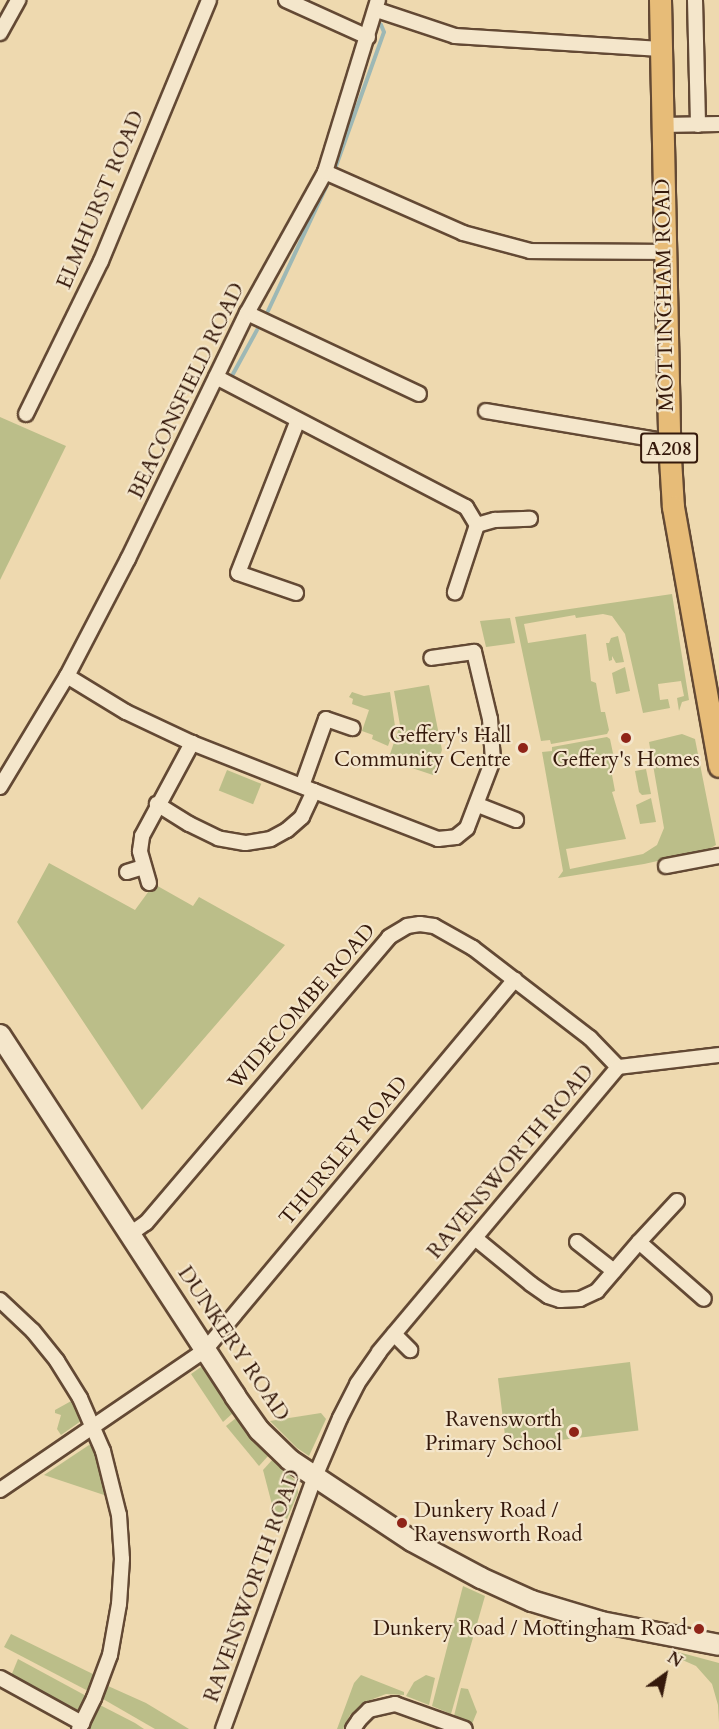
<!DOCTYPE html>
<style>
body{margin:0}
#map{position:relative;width:719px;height:1729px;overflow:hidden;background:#eed9af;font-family:Cardo,serif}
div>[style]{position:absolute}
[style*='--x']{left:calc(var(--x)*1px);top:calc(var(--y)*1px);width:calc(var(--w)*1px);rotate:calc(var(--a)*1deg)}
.green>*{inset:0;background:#bbbe89;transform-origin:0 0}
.stream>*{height:4px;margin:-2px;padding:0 2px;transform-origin:2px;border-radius:2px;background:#9db8b5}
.roads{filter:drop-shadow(2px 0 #634934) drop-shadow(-2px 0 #634934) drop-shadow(0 2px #634934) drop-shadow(0 -2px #634934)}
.street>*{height:14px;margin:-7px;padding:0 7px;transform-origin:7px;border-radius:7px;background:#f4e6cb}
.secondary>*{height:20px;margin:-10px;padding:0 10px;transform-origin:10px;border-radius:10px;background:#f4e6cb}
.primary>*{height:21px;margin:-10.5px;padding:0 10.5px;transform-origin:10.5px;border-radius:10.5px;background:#e7bc78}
.dots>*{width:16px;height:16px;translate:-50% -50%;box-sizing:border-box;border:3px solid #f4e6cb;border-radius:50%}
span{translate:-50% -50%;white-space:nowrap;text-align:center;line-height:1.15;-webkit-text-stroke:4.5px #f4e6cb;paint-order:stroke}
.shield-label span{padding:2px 4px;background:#f4e6cb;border:2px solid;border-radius:4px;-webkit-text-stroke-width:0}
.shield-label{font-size:20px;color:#35190b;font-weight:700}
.street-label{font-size:21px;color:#35190b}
.poi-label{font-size:21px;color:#35190b}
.right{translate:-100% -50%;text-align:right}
.left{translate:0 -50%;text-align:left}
.north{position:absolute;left:635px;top:1645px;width:60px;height:60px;-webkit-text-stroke:4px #f4e6cb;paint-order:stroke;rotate:33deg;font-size:16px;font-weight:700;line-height:24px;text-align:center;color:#35190b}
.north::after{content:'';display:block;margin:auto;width:21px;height:27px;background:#35190b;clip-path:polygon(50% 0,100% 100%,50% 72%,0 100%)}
</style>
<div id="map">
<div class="green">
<div style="clip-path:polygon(0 417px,66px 446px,0 580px)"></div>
<div style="clip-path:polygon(672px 594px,689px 700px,682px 702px,679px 711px,677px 698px,684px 696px,681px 681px,658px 684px,660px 700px,668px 699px,670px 708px,643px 713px,625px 634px,612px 616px,603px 614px,576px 618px,575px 615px,524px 624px,528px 643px,586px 634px,591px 681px,596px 683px,601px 712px,605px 712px,609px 730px,607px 734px,551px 744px,550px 740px,541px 741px,515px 617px)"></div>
<div style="clip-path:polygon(510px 618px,515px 643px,486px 647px,480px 621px)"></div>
<div style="clip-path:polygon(618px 636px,624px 662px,616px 663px,612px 656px,612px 660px,609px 661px,606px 643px,609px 643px,611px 638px)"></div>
<div style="clip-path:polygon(625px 667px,630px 691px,616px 694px,612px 673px)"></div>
<div style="clip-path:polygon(429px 685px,442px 750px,433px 775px,388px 760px,400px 725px,394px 691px)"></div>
<div style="clip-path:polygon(352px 692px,364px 696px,390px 692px,395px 726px,388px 746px,372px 739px,373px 735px,362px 731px,369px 710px,352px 704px,353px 699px,349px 697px)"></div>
<div style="clip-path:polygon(682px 734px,695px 739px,716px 845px,707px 850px,644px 864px,558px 878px,563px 871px,542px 752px,552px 751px,552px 747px,607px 737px,610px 739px,614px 758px,609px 759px,615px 791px,612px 792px,626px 839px,566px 849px,570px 869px,643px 854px,657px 845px,664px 828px,649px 742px)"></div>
<div style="clip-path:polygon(646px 769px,651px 794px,642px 795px,639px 792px,635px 771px)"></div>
<div style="left:227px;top:770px;width:37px;height:22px;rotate:22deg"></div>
<div style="clip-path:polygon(651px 798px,656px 822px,640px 824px,636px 805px)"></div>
<div style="clip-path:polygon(49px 863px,135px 910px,154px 884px,193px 906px,199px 897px,285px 945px,142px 1110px,17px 922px)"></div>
<div style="left:630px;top:1362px;width:69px;height:133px;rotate:83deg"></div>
<div style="clip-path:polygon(201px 1367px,206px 1371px,233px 1413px,223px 1422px,191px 1374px)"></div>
<div style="clip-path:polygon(73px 1400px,81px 1421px,61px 1435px,57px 1429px,61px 1415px,55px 1413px,55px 1410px)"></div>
<div style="clip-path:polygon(321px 1413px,326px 1419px,309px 1456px,297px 1448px,270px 1421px)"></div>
<div style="clip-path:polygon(236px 1418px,269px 1455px,259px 1466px,226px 1426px)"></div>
<div style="clip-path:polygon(89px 1445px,93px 1446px,102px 1471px,107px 1496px,44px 1475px)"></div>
<div style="clip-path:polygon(273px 1459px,297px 1482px,298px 1493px,287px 1519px,275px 1516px,263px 1470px)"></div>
<div style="clip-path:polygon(463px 1586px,485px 1596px,451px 1714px,432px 1706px)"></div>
<div style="clip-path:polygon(11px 1634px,97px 1676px,90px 1692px,4px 1647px)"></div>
<div style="clip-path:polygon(678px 1652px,719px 1663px,719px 1723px,718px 1705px,712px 1684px,696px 1666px,678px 1658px)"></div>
<div style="clip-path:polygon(18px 1659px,90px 1698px,82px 1712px,11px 1676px)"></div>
<div style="clip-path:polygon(361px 1675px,404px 1692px,404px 1695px,386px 1694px,365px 1702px,350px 1715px,343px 1729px,337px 1729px,354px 1683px)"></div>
<div style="clip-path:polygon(426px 1675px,435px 1678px,429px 1705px,406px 1696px,414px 1682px)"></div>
<div style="clip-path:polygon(108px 1686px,146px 1703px,189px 1729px,155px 1729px,103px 1699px)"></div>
<div style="clip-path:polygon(461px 1688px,468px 1689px,477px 1712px,472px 1724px,454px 1716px)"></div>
<div style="clip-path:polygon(100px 1705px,135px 1723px,144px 1729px,89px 1729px)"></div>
</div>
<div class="stream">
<div style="--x:336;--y:166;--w:142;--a:-70.3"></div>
<div style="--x:384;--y:32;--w:8;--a:-113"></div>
<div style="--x:268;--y:311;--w:139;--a:-64.9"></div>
<div style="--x:233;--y:374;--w:50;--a:-61.4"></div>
</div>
<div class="roads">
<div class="street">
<div style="--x:286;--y:0;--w:90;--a:24.3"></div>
<div style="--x:695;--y:0;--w:125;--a:88.6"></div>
<div style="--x:377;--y:10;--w:82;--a:18.4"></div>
<div style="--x:455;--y:36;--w:206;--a:3.6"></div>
<div style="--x:0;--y:33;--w:38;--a:-61"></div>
<div style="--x:661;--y:125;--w:58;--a:-1"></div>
<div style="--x:325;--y:172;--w:151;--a:23.8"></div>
<div style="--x:463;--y:233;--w:69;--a:15"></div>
<div style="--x:530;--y:251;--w:135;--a:0.4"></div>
<div style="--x:247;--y:313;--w:190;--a:25.2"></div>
<div style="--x:216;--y:377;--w:282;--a:27.5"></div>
<div style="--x:466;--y:507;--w:21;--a:59"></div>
<div style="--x:477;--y:525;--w:71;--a:108.2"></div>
<div style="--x:486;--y:411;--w:186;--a:9.6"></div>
<div style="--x:26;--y:414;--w:170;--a:-63.9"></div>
<div style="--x:101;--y:261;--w:282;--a:-67.5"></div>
<div style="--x:477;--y:525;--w:19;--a:-16"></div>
<div style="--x:495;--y:520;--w:35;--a:-2"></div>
<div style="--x:296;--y:593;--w:61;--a:-161"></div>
<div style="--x:238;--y:573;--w:164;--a:-68.6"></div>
<div style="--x:67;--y:676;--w:69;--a:31.4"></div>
<div style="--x:126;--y:712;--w:73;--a:25.2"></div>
<div style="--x:192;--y:743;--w:131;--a:21.5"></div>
<div style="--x:314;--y:791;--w:29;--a:115"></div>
<div style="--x:302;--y:817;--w:20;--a:139"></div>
<div style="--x:287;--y:830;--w:18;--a:151"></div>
<div style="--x:271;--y:839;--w:26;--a:171"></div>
<div style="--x:245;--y:843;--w:27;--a:-170"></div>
<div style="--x:218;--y:838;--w:32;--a:-154"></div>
<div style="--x:189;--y:824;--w:38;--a:-148"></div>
<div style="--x:302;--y:786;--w:71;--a:-70.3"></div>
<div style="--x:326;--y:719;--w:28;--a:19"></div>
<div style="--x:0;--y:787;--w:130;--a:-58.9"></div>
<div style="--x:67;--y:676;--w:132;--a:-62.5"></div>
<div style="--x:128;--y:559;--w:273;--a:-64.2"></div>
<div style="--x:247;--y:313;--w:161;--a:-61"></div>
<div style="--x:325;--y:172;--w:180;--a:-72.9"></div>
<div style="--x:314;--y:791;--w:133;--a:21.2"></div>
<div style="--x:438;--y:839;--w:18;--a:-6"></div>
<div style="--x:456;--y:837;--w:14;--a:-39"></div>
<div style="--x:467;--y:828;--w:73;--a:-69.1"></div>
<div style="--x:493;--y:760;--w:41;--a:-94.2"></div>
<div style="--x:490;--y:719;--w:69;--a:-103.4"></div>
<div style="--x:474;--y:652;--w:43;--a:172.1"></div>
<div style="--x:478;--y:805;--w:41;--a:21.5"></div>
<div style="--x:666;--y:866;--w:54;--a:-10.7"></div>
<div style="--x:127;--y:872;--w:17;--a:-17"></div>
<div style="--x:149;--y:883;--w:33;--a:-106"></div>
<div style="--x:140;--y:851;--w:15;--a:-82"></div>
<div style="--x:142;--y:836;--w:106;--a:-61.7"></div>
<div style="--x:130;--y:1234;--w:19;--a:-35"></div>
<div style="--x:146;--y:1223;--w:375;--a:-49.6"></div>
<div style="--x:389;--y:937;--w:21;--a:-31"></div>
<div style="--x:407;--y:926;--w:13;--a:-9"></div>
<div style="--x:420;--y:924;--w:14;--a:8"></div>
<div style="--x:434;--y:926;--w:45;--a:29.4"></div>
<div style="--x:473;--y:948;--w:148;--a:37.6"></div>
<div style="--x:590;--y:1038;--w:40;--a:46"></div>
<div style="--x:475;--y:1238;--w:72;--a:39.4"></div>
<div style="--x:531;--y:1284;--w:21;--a:35"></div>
<div style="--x:548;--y:1296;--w:13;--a:18"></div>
<div style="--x:560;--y:1300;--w:20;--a:-3"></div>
<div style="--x:580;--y:1299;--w:19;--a:-25"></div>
<div style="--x:597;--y:1291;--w:65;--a:-49.4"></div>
<div style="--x:639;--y:1242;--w:86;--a:41.2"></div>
<div style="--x:577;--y:1242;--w:47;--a:38.1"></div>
<div style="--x:639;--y:1242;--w:56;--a:-47.2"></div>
<div style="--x:0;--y:1300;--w:45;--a:43.2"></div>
<div style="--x:33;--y:1331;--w:38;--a:51"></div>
<div style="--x:57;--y:1361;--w:44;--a:58.1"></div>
<div style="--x:80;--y:1398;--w:58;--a:66.5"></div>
<div style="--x:103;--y:1451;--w:66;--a:76"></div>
<div style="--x:119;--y:1515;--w:44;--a:86.1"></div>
<div style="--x:122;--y:1559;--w:45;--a:93.8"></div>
<div style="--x:119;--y:1604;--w:52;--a:100"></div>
<div style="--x:110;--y:1655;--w:46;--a:110.4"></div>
<div style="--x:94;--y:1698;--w:34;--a:116"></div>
<div style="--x:394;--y:1334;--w:23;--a:45"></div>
<div style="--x:0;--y:1490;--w:248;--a:-34.3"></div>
<div style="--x:205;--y:1350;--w:483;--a:-50.1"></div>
<div style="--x:0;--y:1678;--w:94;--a:28.8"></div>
<div style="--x:223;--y:1729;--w:266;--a:-70"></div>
<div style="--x:314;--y:1479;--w:66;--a:-66.9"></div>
<div style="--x:340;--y:1418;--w:38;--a:-63"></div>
<div style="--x:357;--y:1384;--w:39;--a:-55"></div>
<div style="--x:379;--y:1352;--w:372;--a:-50"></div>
<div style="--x:618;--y:1067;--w:102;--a:-6.8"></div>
<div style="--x:353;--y:1729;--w:11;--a:-56"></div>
<div style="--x:359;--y:1720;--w:14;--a:-45"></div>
<div style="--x:369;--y:1710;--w:27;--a:-13"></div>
<div style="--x:395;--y:1704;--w:74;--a:19.7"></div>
</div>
<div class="secondary">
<div style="--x:0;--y:1035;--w:431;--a:56.9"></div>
<div style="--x:235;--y:1396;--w:42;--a:54.8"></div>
<div style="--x:259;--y:1430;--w:43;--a:44.1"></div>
<div style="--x:290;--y:1460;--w:146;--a:33.6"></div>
<div style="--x:412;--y:1541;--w:78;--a:28.2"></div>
<div style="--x:481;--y:1578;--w:56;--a:24.3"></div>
<div style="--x:532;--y:1601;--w:72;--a:16.9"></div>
<div style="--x:601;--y:1622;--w:120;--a:11"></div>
</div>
<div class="primary">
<div style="--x:660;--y:0;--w:442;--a:88.8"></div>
<div style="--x:669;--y:442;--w:65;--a:86.5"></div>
<div style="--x:673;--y:507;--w:263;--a:79.9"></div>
</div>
</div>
<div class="dots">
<div style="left:626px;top:738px;background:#8f2418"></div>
<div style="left:523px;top:748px;background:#8f2418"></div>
<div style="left:574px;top:1432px;background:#8f2418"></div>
<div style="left:402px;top:1523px;background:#8f2418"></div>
<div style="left:699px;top:1629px;background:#8f2418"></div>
</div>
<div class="shield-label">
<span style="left:669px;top:448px">A208</span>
</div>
<div class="street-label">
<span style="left:101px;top:200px;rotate:-67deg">ELMHURST ROAD</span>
<span style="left:665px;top:295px;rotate:-91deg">MOTTINGHAM ROAD</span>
<span style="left:187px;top:391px;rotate:-64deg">BEACONSFIELD ROAD</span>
<span style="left:302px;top:1007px;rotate:-49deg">WIDECOMBE ROAD</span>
<span style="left:344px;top:1151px;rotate:-50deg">THURSLEY ROAD</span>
<span style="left:511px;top:1162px;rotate:-50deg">RAVENSWORTH ROAD</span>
<span style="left:233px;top:1344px;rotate:56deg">DUNKERY ROAD</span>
<span style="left:253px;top:1586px;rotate:-70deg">RAVENSWORTH ROAD</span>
</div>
<div class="poi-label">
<span class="right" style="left:511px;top:748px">Geffery's Hall<br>Community Centre</span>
<span style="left:626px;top:760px">Geffery's Homes</span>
<span class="right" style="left:562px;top:1432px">Ravensworth<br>Primary School</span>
<span class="left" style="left:414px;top:1523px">Dunkery Road /<br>Ravensworth Road</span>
<span class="right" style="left:687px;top:1629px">Dunkery Road / Mottingham Road</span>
</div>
<div class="north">N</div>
</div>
